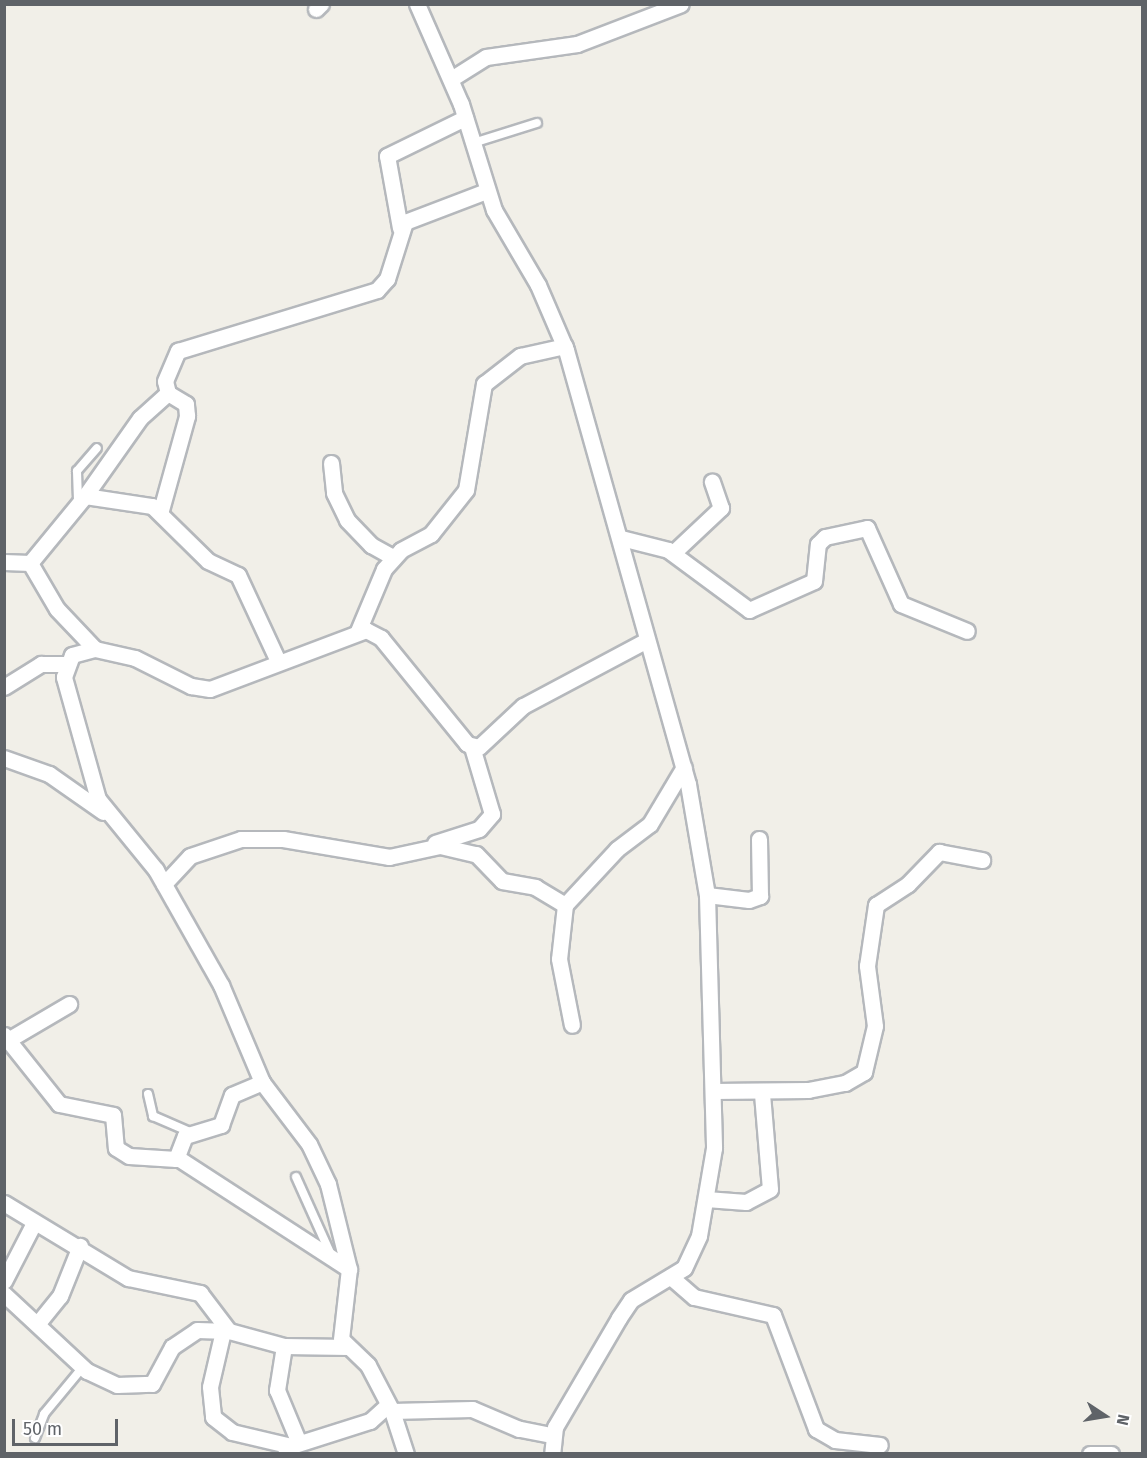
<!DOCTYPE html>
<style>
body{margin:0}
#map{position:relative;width:1147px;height:1458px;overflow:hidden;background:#f1efe8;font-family:"Fira Sans",sans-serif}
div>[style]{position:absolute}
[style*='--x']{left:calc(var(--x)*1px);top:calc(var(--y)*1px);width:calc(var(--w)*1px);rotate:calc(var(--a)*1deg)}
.roads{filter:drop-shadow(2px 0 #b5b8bc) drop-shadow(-2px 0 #b5b8bc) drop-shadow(0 2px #b5b8bc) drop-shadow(0 -2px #b5b8bc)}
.lane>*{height:8px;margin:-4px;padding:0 4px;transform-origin:4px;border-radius:4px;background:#fff}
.street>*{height:15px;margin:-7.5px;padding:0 7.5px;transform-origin:7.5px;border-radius:7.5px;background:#fff}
span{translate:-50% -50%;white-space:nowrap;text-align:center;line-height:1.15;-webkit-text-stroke:6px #fff;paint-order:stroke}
.frame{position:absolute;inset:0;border:6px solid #5f6368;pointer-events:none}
.north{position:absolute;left:1075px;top:1386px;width:60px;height:60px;-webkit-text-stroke:4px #fff;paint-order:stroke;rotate:102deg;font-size:16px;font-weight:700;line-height:24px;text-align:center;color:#5f6368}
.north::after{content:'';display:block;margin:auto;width:21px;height:27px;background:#5f6368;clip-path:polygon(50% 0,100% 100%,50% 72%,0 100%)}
.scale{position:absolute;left:12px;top:1419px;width:106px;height:27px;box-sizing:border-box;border:3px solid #5f6368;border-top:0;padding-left:8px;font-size:18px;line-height:21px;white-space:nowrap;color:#5f6368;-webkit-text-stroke:4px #fff;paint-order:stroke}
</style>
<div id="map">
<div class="roads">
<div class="lane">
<div style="--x:473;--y:143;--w:67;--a:-17.4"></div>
<div style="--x:78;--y:500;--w:29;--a:-92"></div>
<div style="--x:77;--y:471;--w:30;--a:-49"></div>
<div style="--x:148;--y:1094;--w:23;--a:77"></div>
<div style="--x:153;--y:1116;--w:40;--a:23.4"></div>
<div style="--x:296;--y:1177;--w:85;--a:65.8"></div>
<div style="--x:35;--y:1438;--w:26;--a:-69"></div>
<div style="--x:44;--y:1414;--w:61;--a:-50.3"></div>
</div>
<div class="street">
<div style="--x:417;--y:4;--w:109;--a:66.3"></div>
<div style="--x:461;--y:104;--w:111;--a:72.7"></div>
<div style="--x:494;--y:210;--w:87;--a:59.6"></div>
<div style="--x:538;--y:285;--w:71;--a:66.7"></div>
<div style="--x:566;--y:350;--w:451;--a:74.3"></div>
<div style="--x:688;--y:784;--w:113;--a:80.3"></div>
<div style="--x:707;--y:895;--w:253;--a:88.4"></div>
<div style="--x:714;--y:1148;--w:89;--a:99.7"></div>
<div style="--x:699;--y:1236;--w:35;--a:115"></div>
<div style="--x:684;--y:1268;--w:62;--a:148.9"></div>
<div style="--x:631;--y:1300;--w:22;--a:124"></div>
<div style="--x:619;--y:1318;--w:126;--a:120.4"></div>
<div style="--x:555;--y:1427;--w:27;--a:96"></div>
<div style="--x:316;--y:9;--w:7;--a:-45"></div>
<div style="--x:451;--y:79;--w:41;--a:-32.2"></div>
<div style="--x:486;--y:57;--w:92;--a:-8.1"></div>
<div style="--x:577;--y:44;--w:111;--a:-21"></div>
<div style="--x:400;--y:228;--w:73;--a:-100.2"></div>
<div style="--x:387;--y:156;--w:87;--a:-26"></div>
<div style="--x:331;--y:463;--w:30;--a:84"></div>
<div style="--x:334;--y:493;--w:30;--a:64"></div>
<div style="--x:347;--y:520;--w:35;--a:46"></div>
<div style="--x:371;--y:545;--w:25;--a:29"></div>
<div style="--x:85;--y:496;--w:95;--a:-54.8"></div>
<div style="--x:140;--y:418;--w:38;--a:-42"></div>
<div style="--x:161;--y:510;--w:98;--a:-74.5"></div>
<div style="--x:187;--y:416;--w:12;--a:-95"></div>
<div style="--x:186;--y:404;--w:21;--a:-149"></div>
<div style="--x:168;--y:393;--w:12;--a:-104"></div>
<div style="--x:165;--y:381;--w:33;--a:-67"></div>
<div style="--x:178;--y:351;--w:208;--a:-17"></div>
<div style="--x:377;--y:290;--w:15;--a:-48"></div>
<div style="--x:387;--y:279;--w:60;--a:-72.5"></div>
<div style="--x:405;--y:222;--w:87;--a:-20.9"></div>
<div style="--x:621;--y:538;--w:49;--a:14.3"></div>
<div style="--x:668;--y:550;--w:101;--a:36.5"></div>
<div style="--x:749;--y:610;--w:71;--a:-24"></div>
<div style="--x:814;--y:581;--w:37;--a:-84"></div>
<div style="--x:818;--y:544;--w:10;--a:-45"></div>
<div style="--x:825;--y:537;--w:43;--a:-12.1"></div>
<div style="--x:867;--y:528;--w:83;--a:65.9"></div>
<div style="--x:901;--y:604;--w:71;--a:22.2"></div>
<div style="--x:673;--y:553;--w:66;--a:-43.2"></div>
<div style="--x:721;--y:508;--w:28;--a:-109"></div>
<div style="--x:4;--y:562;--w:26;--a:2"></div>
<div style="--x:30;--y:563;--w:53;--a:59.6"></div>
<div style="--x:57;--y:609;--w:55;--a:46.5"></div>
<div style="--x:30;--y:563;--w:87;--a:-50.6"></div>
<div style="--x:85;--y:496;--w:68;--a:8.5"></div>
<div style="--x:152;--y:506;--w:78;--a:44.5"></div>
<div style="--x:208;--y:561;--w:33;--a:25"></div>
<div style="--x:238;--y:575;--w:95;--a:65.1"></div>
<div style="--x:358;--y:631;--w:67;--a:-67.2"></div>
<div style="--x:384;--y:569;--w:25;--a:-48"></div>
<div style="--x:401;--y:550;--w:34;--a:-28"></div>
<div style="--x:431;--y:534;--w:56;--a:-51.5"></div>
<div style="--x:466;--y:490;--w:108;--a:-80.4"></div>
<div style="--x:484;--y:384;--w:46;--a:-37.9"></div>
<div style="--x:520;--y:356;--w:46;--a:-12.5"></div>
<div style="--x:4;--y:687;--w:44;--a:-31.9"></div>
<div style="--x:41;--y:664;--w:25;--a:0"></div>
<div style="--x:4;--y:758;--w:48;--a:19.6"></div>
<div style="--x:49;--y:774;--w:66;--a:35.1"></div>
<div style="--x:435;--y:843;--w:46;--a:-17.7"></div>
<div style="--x:479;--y:829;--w:20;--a:-49"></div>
<div style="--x:492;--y:814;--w:70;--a:-106.6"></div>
<div style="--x:164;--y:884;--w:38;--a:-47"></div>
<div style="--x:190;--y:856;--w:54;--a:-18.4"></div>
<div style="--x:241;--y:839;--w:42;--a:0"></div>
<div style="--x:283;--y:839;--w:108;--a:9.6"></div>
<div style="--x:389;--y:857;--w:52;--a:-12.2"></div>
<div style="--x:440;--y:846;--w:37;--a:13"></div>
<div style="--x:476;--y:854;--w:37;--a:46"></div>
<div style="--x:502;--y:881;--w:34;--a:10"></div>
<div style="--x:535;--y:887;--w:35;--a:31"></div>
<div style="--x:565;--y:905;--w:76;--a:-47.1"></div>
<div style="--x:617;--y:849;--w:41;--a:-37.1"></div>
<div style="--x:650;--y:824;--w:66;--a:-59.2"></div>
<div style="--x:707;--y:895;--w:42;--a:6.8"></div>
<div style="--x:749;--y:900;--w:12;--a:-20"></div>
<div style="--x:760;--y:896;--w:57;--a:-91"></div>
<div style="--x:565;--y:905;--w:54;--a:96.3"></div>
<div style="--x:559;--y:959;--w:67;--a:78.9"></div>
<div style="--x:4;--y:1035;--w:88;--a:51.4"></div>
<div style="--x:59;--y:1104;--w:55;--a:11.5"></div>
<div style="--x:113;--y:1115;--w:33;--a:85"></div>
<div style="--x:116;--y:1148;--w:15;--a:32"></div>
<div style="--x:129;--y:1156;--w:47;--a:3.7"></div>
<div style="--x:176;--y:1159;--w:25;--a:-69"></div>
<div style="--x:185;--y:1136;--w:38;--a:-17"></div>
<div style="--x:221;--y:1125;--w:32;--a:-70"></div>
<div style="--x:232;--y:1095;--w:33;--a:-23"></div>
<div style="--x:8;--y:1040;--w:71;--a:-30.5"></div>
<div style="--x:713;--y:1091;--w:95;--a:-0.6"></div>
<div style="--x:808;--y:1090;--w:38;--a:-11"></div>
<div style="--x:845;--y:1083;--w:22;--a:-30"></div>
<div style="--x:864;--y:1072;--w:47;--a:-76.6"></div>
<div style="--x:875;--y:1026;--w:61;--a:-97.6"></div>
<div style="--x:867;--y:966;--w:62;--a:-81.6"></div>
<div style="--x:876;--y:905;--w:38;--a:-33"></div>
<div style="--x:908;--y:884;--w:45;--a:-45.9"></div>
<div style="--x:939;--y:852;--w:44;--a:10.5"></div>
<div style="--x:178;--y:1158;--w:204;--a:33"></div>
<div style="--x:706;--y:1199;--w:40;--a:4.3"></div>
<div style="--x:746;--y:1202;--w:27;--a:-28"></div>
<div style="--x:770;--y:1189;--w:95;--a:-94.8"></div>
<div style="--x:4;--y:1203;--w:145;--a:31.2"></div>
<div style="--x:128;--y:1278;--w:74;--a:11.8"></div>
<div style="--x:200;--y:1293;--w:48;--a:52.7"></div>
<div style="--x:672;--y:1278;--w:29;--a:41"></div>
<div style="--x:694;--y:1297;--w:81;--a:12.8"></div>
<div style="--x:773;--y:1315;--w:122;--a:69.3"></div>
<div style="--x:816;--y:1429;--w:22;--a:30"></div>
<div style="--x:835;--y:1440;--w:45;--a:6.3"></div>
<div style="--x:4;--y:1281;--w:65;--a:-62.7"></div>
<div style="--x:4;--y:1294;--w:113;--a:42.9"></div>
<div style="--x:87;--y:1371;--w:33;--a:25"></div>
<div style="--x:117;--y:1385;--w:35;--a:-2"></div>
<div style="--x:152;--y:1384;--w:42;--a:-61.6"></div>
<div style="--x:172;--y:1347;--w:30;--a:-34"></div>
<div style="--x:197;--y:1330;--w:32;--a:2"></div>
<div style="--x:229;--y:1331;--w:57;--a:15.3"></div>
<div style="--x:284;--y:1346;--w:64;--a:0.9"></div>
<div style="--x:38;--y:1323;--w:35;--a:-51"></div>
<div style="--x:60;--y:1296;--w:54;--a:-68.2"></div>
<div style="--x:223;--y:1331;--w:57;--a:103.1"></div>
<div style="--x:210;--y:1387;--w:30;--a:84"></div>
<div style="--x:213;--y:1417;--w:24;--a:38"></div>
<div style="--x:232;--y:1432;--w:61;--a:13.3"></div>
<div style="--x:284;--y:1346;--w:45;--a:99"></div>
<div style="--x:277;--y:1390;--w:57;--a:67.5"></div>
<div style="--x:392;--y:1411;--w:45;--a:72"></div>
<div style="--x:551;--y:1435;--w:33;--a:-169"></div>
<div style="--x:519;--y:1429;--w:51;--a:-156.9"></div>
<div style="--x:472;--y:1409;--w:80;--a:178.6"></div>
<div style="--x:392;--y:1411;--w:52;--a:-117.6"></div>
<div style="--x:368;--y:1365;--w:37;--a:-136"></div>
<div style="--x:341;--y:1339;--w:70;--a:-83.5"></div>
<div style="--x:349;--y:1269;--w:88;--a:-103.9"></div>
<div style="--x:328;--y:1184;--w:44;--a:-115.4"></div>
<div style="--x:309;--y:1144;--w:78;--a:-127.2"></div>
<div style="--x:262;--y:1082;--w:105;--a:-112.9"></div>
<div style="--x:221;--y:985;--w:132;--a:-119.5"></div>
<div style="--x:156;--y:870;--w:92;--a:-129.2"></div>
<div style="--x:98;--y:799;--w:127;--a:-105.6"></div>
<div style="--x:64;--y:677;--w:23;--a:-70"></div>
<div style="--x:72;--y:655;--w:24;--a:-15"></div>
<div style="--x:95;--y:649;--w:41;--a:12.7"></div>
<div style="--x:135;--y:658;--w:63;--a:26.6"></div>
<div style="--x:191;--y:686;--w:19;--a:9"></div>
<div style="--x:210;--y:689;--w:167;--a:-20.7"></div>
<div style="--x:366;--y:630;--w:17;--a:28"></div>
<div style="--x:381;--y:638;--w:136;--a:50.9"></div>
<div style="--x:467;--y:744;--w:12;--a:14"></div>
<div style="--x:479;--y:747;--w:60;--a:-43"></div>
<div style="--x:523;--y:706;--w:138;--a:-28"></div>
<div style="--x:285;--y:1454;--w:10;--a:-53"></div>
<div style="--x:291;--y:1446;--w:83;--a:-17.6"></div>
<div style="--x:370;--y:1421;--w:24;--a:-42"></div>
<div style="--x:1090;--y:1454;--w:21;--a:0"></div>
</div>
</div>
<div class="frame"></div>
<div class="north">N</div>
<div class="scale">50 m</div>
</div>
